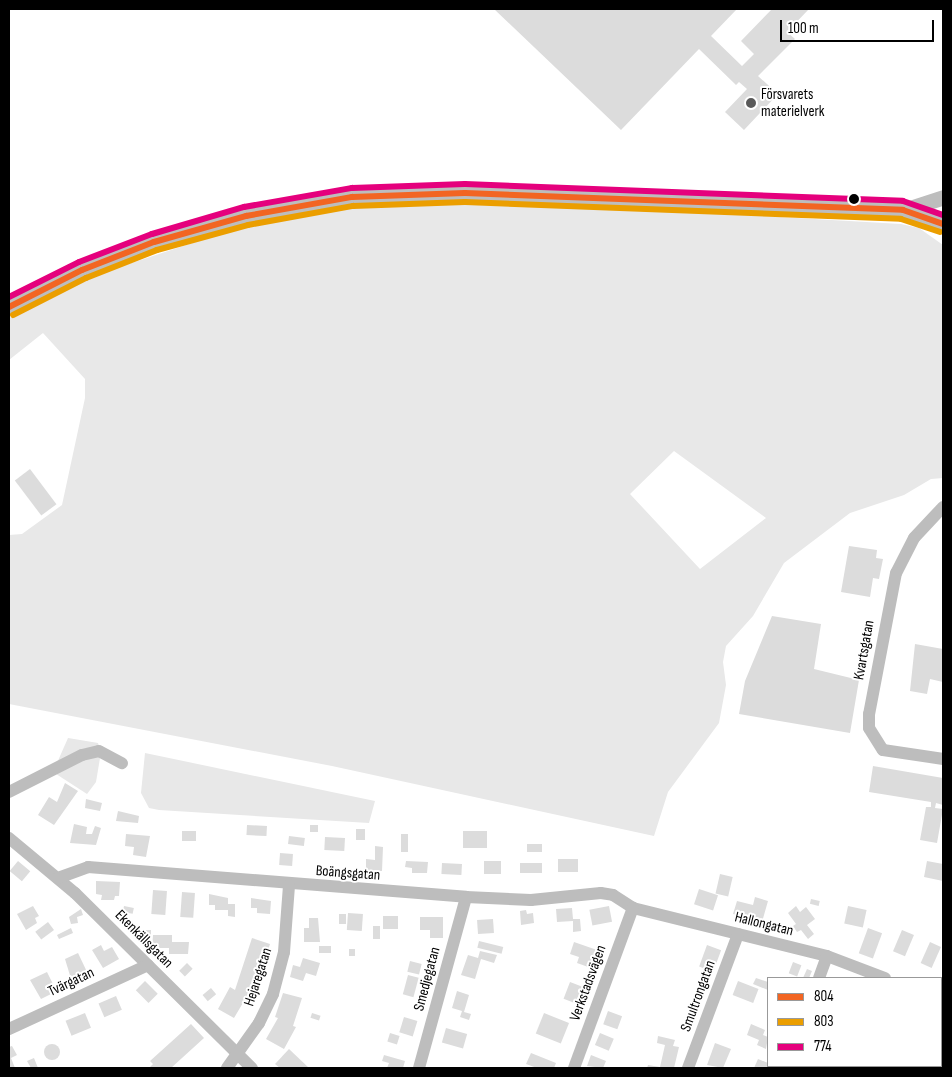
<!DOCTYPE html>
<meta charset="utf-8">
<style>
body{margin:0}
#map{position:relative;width:952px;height:1077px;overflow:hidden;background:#fff;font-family:"Sofia Sans Condensed",sans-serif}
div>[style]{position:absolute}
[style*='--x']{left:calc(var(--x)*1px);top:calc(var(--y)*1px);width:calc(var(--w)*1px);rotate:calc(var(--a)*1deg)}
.green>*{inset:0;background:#e8e8e8}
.building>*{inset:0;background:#dcdcdc;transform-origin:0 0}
.round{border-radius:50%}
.minor>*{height:12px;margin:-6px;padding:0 6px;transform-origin:6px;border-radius:6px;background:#bdbdbd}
.major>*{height:15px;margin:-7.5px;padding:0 7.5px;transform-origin:7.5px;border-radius:7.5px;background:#bdbdbd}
.bus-1>*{height:6px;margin:-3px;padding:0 3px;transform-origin:3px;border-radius:3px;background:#f26522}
.bus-2>*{height:6px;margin:-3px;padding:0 3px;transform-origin:3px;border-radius:3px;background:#eb9e00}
.bus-3>*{height:6px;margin:-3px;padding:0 3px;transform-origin:3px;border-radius:3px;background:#e5007d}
.dots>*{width:14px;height:14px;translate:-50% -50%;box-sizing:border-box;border:2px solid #fff;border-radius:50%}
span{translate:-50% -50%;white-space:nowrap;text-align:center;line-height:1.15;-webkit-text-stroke:4px #fff;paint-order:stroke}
.poi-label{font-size:15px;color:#000}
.left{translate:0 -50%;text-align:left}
.street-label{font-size:15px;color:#000}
.frame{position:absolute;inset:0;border:10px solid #000;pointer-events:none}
.legend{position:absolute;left:767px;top:977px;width:175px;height:90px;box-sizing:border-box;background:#fff;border:1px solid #999;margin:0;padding:6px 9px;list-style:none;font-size:15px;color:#000}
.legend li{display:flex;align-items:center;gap:10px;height:25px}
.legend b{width:25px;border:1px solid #999}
.scale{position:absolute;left:780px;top:20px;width:154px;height:22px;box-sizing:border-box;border:2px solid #000;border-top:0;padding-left:6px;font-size:15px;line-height:18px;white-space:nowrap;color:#000;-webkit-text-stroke:4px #fff;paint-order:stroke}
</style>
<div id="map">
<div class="green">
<div style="clip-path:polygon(evenodd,414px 202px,519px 202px,901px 224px,919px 228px,943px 245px,943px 478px,931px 479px,904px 495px,850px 513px,784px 563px,753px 616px,726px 646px,723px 662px,726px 685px,719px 723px,668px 792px,654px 836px,332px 766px,9px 704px,9px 535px,22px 534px,62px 505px,85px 398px,85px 379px,43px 333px,9px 360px,9px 318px,89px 277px,238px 228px,340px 209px,414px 202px,674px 451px,766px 518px,700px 569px,630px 494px,674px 451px)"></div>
<div style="clip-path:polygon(68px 738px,98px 743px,101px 752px,96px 782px,87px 794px,53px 772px)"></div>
<div style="clip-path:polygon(145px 753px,375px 801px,369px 823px,159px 810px,149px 808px,141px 793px)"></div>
</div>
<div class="building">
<div style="clip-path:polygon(494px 9px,737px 9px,711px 36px,742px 66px,754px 54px,741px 41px,772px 9px,809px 9px,787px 32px,795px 39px,758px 76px,778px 94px,744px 130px,725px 112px,747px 89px,739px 82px,736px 85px,699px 49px,621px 130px)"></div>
<div style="left:30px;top:469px;width:44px;height:19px;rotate:53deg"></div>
<div style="clip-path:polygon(849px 546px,877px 550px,876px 558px,883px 559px,879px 579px,873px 578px,870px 597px,841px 592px)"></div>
<div style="clip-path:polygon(772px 616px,821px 624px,814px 669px,859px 680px,850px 733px,739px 714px,745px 681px)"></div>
<div style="clip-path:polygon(915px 644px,943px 649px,943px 682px,930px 679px,927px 694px,910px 691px)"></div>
<div style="clip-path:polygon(873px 766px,943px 778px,943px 805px,936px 803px,935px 808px,943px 809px,937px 843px,920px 840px,926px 807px,931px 807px,931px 802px,869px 792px)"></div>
<div style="clip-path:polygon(65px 783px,78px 791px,54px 825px,38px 815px,49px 797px,57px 802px)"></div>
<div style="clip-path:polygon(86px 799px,102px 803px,100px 811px,85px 808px)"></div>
<div style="clip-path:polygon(118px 811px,139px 816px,138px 823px,116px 821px)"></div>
<div style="clip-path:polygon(74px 824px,87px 827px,86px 834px,92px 834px,95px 826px,101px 828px,96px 845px,70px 843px)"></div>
<div style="left:247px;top:825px;width:20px;height:10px;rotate:3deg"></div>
<div style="left:310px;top:825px;width:8px;height:7px"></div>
<div style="left:356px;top:829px;width:9px;height:11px"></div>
<div style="left:182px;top:831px;width:14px;height:10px"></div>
<div style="left:463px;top:831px;width:24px;height:17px"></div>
<div style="clip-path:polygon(126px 834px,150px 836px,146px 857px,133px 855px,134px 847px,125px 846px)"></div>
<div style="left:401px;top:834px;width:7px;height:18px"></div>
<div style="left:289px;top:836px;width:16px;height:8px;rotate:7deg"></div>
<div style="left:325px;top:837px;width:20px;height:13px;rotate:3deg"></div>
<div style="left:527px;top:844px;width:15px;height:8px"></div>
<div style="clip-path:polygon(375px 846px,383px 847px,382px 871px,379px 871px,379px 876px,366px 875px,366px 859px,375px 860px)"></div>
<div style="left:280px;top:853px;width:13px;height:12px;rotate:4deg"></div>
<div style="left:578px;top:859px;width:13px;height:20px;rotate:90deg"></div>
<div style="left:18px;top:861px;width:16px;height:13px;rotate:40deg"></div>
<div style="clip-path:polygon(406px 861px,428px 862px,427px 873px,412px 873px,412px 868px,405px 867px)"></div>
<div style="left:484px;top:861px;width:17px;height:13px"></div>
<div style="clip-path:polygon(927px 861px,943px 864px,943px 881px,924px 877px)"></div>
<div style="left:442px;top:863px;width:20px;height:11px;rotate:3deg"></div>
<div style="left:520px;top:863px;width:22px;height:10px"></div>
<div style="left:720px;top:874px;width:13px;height:20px;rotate:13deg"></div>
<div style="clip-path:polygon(96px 881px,120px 882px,119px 896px,115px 896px,114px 900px,101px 900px,102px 895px,96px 894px)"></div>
<div style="left:699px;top:889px;width:20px;height:16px;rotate:18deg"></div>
<div style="left:153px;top:890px;width:14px;height:24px;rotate:4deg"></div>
<div style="left:182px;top:892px;width:13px;height:25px;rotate:4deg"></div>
<div style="clip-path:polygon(209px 894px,228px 898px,228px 904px,235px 904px,235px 917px,228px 916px,228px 910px,215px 910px,215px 905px,209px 905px)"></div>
<div style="clip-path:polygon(755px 897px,768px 901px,762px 922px,733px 914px,737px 901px,753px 905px)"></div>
<div style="clip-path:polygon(251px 898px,271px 901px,270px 914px,257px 913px,257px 908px,251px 908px)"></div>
<div style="left:811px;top:899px;width:9px;height:5px;rotate:13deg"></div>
<div style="clip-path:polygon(33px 906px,39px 916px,35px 918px,37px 923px,26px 930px,17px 914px)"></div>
<div style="left:124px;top:906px;width:10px;height:6px;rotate:11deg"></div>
<div style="left:609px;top:906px;width:16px;height:20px;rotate:79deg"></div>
<div style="clip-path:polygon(796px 906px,800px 912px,806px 907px,815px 919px,807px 925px,814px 934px,808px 939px,801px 930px,797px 932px,793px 926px,796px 924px,788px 913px)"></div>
<div style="left:848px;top:906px;width:19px;height:18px;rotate:12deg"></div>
<div style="clip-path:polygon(572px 908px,573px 919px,580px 919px,581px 931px,573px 932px,573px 921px,557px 922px,556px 909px)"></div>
<div style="clip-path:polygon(81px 909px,83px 915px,77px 917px,78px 923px,71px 924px,69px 917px)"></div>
<div style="clip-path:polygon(526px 910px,527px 914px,533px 913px,534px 923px,521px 925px,520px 911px)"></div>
<div style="left:348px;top:913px;width:15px;height:17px;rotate:4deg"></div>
<div style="left:339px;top:914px;width:7px;height:10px"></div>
<div style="left:383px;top:916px;width:15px;height:13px"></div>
<div style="clip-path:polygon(420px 917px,443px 917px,443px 938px,430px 938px,430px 930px,420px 930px)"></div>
<div style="clip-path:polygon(309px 918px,318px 918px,320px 942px,304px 942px,304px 928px,309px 928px)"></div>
<div style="left:493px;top:919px;width:14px;height:16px;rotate:86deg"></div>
<div style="left:48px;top:922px;width:10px;height:16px;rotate:53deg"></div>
<div style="left:373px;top:926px;width:7px;height:13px"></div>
<div style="clip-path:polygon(71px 928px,73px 933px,59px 939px,57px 935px)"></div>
<div style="left:868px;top:928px;width:15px;height:27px;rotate:20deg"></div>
<div style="left:143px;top:930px;width:8px;height:11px"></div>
<div style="left:902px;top:930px;width:13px;height:23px;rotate:23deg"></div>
<div style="clip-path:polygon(153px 935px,172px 935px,172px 942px,189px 942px,188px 954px,169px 954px,169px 948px,152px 948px)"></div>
<div style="clip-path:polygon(252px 938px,270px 944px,253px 998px,247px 996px,234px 1018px,218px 1009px,230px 987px,235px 990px)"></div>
<div style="left:479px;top:941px;width:25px;height:7px;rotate:14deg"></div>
<div style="clip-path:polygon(574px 942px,597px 950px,591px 968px,577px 963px,579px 957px,570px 954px)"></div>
<div style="left:930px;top:942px;width:12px;height:23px;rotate:24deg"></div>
<div style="clip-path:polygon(101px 945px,104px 951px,112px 947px,119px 959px,103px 968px,92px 950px)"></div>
<div style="left:707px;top:945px;width:15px;height:23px;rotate:20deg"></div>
<div style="left:319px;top:946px;width:12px;height:7px"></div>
<div style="left:349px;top:949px;width:6px;height:7px"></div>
<div style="clip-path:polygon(480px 951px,497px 955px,494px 963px,481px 959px,475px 979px,461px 975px,468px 955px,478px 958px)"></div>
<div style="clip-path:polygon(78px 953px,88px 974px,72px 982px,65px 959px)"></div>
<div style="clip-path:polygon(303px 958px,320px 963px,316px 976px,306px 973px,303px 981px,290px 977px,293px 965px,300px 967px)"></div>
<div style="left:410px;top:961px;width:12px;height:11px;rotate:14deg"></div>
<div style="left:793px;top:962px;width:9px;height:12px;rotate:21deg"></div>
<div style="left:187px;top:963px;width:8px;height:11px;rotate:45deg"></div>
<div style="clip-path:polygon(807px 969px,812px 971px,809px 978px,803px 978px)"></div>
<div style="clip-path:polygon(47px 972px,54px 986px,48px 989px,51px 994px,41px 999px,30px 980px)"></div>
<div style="left:408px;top:975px;width:11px;height:20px;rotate:15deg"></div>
<div style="clip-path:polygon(756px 978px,768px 982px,768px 990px,753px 984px)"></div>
<div style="left:145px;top:981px;width:18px;height:13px;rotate:45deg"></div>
<div style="left:738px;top:981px;width:22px;height:15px;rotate:21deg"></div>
<div style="left:570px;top:982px;width:14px;height:18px;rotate:21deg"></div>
<div style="left:211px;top:988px;width:8px;height:11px;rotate:50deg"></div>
<div style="clip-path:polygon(457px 991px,469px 995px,464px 1012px,471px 1014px,469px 1020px,460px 1017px,462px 1011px,452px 1008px)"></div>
<div style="clip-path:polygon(283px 993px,302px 998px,293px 1026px,296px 1027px,284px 1049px,266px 1039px,278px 1018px,275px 1017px)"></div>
<div style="left:116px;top:996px;width:15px;height:19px;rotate:67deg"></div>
<div style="left:608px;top:1011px;width:15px;height:14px;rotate:20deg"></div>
<div style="left:85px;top:1013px;width:16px;height:21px;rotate:68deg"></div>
<div style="left:312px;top:1013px;width:9px;height:5px;rotate:18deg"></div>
<div style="left:544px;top:1013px;width:27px;height:22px;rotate:22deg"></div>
<div style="left:404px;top:1017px;width:14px;height:16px;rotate:17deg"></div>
<div style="clip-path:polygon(191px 1024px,204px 1038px,171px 1068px,149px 1068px,153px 1064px,150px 1061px)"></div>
<div style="clip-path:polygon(751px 1024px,765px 1030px,763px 1035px,768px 1037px,766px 1049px,757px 1045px,759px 1040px,747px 1035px)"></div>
<div style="left:446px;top:1028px;width:22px;height:15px;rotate:16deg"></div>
<div style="left:390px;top:1033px;width:10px;height:9px;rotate:17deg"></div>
<div style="left:600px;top:1033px;width:15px;height:13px;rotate:23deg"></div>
<div style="clip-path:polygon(658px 1036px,675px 1040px,673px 1046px,679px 1047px,674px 1068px,647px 1068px,648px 1065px,660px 1067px,665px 1045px,657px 1043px)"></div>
<div style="clip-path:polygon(715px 1043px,731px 1049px,723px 1068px,707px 1065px)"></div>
<div class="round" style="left:44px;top:1044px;width:16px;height:16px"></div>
<div style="clip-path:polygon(12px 1046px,17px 1055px,11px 1058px,15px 1068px,9px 1068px,9px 1047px)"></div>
<div style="clip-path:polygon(289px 1049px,309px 1068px,280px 1068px,275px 1064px)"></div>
<div style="clip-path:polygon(531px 1053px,556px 1063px,554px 1068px,537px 1068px,526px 1064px)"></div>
<div style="clip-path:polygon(384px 1055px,405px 1061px,403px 1068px,387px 1068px,389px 1063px,382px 1061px)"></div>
<div style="clip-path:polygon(591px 1055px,606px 1061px,603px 1068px,587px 1066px)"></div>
<div style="clip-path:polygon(34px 1058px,38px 1068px,31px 1068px,27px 1061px)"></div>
<div style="clip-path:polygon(758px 1059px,768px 1063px,771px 1068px,754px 1068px)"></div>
<div style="clip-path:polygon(872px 1066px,899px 1066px,900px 1067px,876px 1068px)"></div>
</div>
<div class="minor">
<div style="--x:943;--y:507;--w:42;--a:133.1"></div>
<div style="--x:914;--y:538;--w:39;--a:117"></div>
<div style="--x:896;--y:573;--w:144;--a:100.8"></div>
<div style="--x:869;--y:714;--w:14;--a:90"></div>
<div style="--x:869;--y:728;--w:26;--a:58"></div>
<div style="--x:883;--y:750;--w:61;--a:8.5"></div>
<div style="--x:9;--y:792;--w:82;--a:-26.9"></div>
<div style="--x:82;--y:755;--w:17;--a:-13"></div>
<div style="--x:99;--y:751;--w:26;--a:28"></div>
<div style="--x:9;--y:838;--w:86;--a:39.8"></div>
<div style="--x:75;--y:893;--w:249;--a:44.7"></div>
<div style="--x:58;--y:878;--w:32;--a:-20"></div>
<div style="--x:88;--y:867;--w:379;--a:4.5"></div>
<div style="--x:466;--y:897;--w:65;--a:2.6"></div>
<div style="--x:531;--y:900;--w:70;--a:-5.7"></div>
<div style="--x:601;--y:893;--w:12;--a:9"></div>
<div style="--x:613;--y:895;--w:24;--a:33"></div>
<div style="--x:633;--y:908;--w:200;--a:13.9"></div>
<div style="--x:827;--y:956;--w:62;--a:20.8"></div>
<div style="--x:819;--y:978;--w:23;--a:-70"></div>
<div style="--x:941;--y:1001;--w:2;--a:27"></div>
<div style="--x:9;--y:1029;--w:153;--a:-24.7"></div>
<div style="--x:834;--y:1066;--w:4;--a:27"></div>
<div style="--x:227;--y:1068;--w:55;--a:-54.6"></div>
<div style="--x:259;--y:1023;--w:32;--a:-64"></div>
<div style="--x:273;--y:994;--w:43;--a:-75.3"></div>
<div style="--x:284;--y:952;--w:67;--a:-85.7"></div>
<div style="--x:419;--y:1068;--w:177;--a:-74.6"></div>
<div style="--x:574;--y:1068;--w:171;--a:-69.8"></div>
<div style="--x:688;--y:1068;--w:143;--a:-69.5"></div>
<div style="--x:786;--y:1068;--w:2;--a:-90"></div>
</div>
<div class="major">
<div style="--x:907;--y:209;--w:38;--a:-18"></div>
<div style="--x:9;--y:307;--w:82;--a:-26.9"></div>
<div style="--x:82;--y:270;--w:77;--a:-21.3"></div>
<div style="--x:154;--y:242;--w:96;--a:-15.8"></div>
<div style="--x:246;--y:216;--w:108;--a:-10.2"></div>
<div style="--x:352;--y:197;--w:113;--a:-2"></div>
<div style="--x:465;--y:193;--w:438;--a:2.2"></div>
<div style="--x:903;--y:210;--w:42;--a:19.3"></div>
</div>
<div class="bus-1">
<div style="--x:9;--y:307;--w:82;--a:-26.9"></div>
<div style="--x:82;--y:270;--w:77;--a:-21.3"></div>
<div style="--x:154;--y:242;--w:96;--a:-15.8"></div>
<div style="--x:246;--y:216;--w:108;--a:-10.2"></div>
<div style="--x:352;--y:197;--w:113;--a:-2"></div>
<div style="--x:465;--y:193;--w:438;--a:2.2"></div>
<div style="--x:903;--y:210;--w:42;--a:19.3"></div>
</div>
<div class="bus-2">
<div style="--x:13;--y:315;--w:82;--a:-26.9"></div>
<div style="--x:86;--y:278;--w:76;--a:-21.5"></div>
<div style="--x:157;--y:250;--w:94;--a:-15.4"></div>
<div style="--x:248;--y:225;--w:107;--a:-10.3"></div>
<div style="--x:353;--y:206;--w:112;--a:-2"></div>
<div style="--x:465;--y:202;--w:436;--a:2.2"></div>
<div style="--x:901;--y:219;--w:41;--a:18.4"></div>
</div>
<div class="bus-3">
<div style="--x:9;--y:297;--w:78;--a:-26.6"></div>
<div style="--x:79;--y:262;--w:78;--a:-21"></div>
<div style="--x:152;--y:234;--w:96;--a:-16.4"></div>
<div style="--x:244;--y:207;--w:110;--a:-10"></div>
<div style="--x:352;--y:188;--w:113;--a:-2"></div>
<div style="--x:465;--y:184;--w:438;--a:2.2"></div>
<div style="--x:903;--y:201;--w:42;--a:19.3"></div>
</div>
<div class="dots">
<div style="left:751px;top:103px;background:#595959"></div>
<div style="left:854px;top:199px;background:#000"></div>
</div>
<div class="poi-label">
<span class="left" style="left:761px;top:103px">Försvarets<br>materielverk</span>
</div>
<div class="street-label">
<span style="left:864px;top:650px;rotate:-80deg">Kvartsgatan</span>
<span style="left:348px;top:873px;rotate:4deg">Boängsgatan</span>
<span style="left:764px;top:924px;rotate:14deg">Hallongatan</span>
<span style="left:144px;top:939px;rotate:45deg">Ekenkällsgatan</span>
<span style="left:258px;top:977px;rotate:-72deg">Hejaregatan</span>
<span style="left:427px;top:979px;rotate:-75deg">Smedjegatan</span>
<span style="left:71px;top:982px;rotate:-25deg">Tvärgatan</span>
<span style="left:588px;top:983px;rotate:-70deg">Verkstadsvägen</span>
<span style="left:698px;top:996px;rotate:-70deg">Smultrongatan</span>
</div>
<div class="frame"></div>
<ul class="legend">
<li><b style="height:6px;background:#f26522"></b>804</li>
<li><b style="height:6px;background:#eb9e00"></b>803</li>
<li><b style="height:6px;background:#e5007d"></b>774</li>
</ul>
<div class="scale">100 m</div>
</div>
